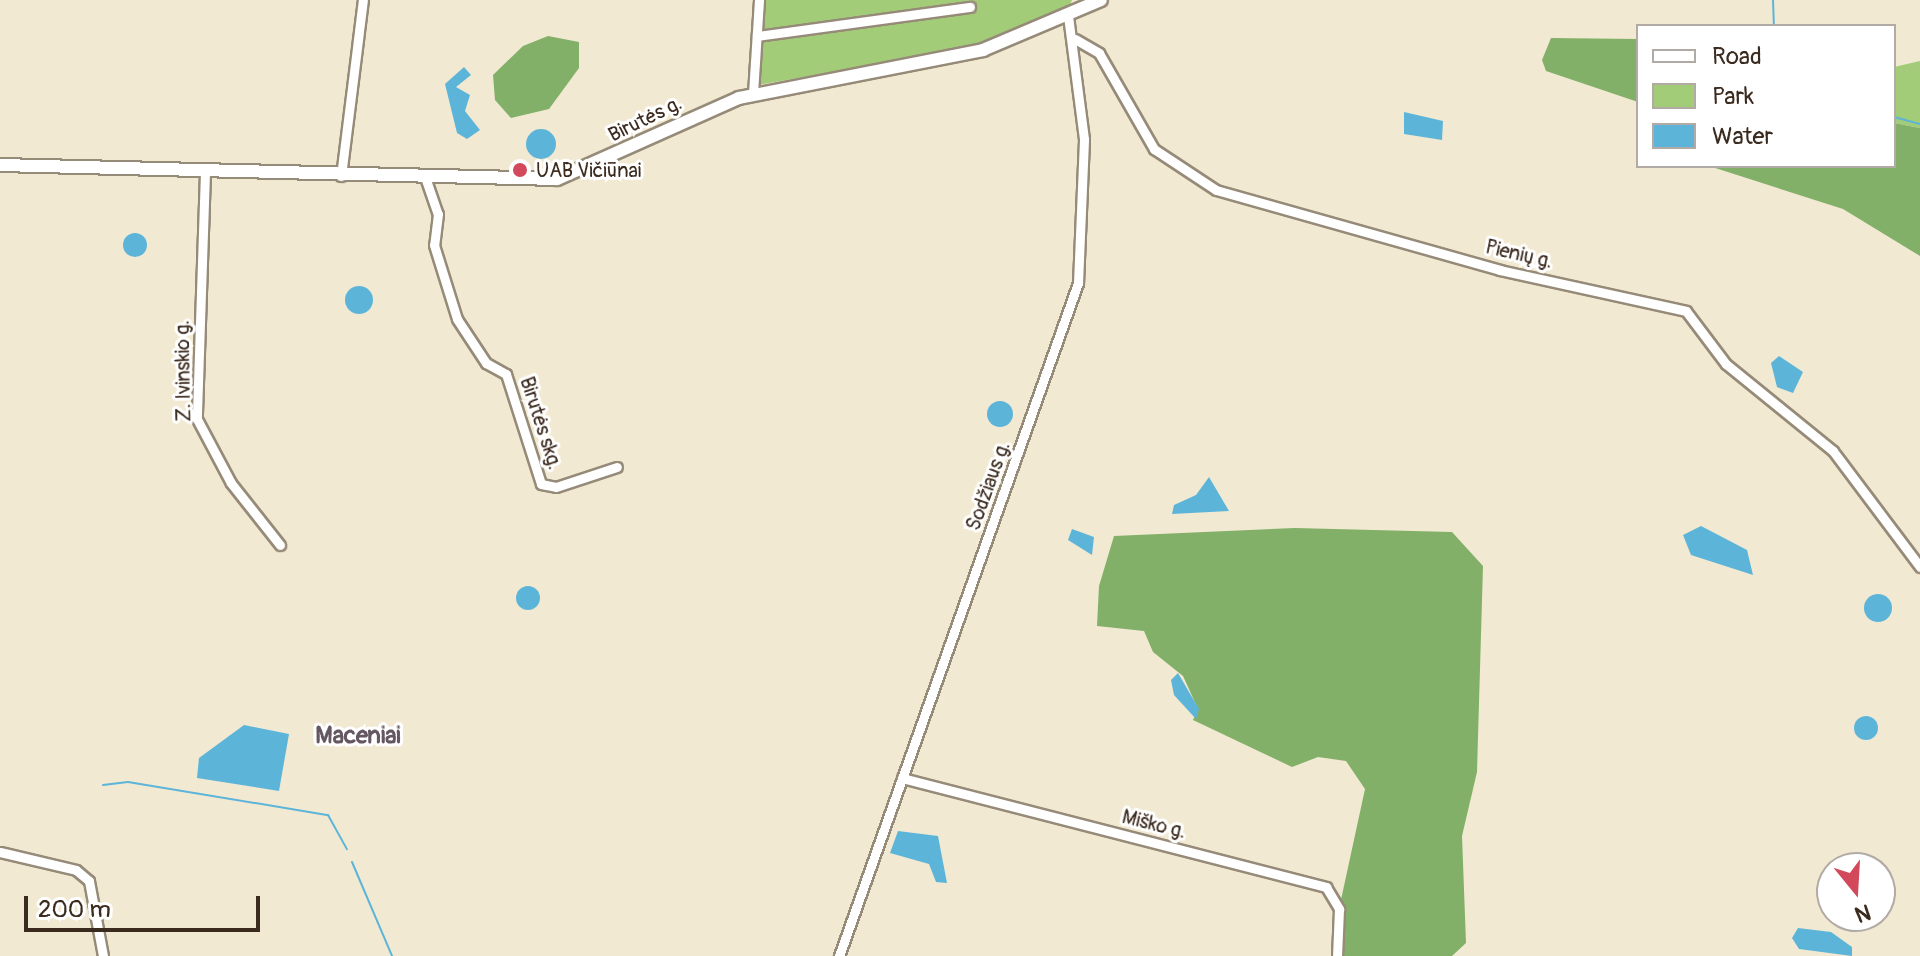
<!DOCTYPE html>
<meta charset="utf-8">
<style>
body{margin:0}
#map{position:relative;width:1920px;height:956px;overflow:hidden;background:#f2e9d2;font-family:Pangolin,sans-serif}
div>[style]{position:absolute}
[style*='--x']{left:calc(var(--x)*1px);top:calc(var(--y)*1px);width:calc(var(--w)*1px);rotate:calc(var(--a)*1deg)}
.green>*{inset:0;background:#a3cc78}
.forest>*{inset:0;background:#82b068}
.water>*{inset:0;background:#5cb5d9}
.round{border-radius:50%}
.stream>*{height:2px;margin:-1px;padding:0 1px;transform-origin:1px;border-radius:1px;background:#5cb5d9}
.roads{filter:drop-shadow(2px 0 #968a78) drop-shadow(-2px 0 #968a78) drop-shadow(0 2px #968a78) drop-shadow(0 -2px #968a78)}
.minor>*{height:9px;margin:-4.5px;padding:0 4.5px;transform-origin:4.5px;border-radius:4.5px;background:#fff}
.secondary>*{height:12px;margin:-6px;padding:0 6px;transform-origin:6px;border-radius:6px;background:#fff}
.dots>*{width:22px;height:22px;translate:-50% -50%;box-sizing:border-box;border:4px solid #fff;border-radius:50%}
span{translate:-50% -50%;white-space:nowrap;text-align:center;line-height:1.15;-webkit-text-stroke:6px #fff;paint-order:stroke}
.street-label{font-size:20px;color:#3b2a1e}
.poi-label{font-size:20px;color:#3b2a1e}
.left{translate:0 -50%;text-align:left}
.quarter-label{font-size:24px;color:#645761;font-weight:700}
.legend{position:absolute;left:1636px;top:24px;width:260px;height:144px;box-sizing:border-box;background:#fff;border:2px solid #b1aaa5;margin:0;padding:10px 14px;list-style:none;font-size:24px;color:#3b2a1e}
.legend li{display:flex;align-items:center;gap:16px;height:40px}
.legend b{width:40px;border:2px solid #b1aaa5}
.north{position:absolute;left:1816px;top:852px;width:80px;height:80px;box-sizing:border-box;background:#fff;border:2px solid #b1aaa5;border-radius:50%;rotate:162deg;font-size:22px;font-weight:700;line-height:32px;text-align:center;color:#3b2a1e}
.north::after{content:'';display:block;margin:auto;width:28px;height:36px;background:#d1495b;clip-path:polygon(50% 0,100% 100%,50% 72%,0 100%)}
.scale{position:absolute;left:24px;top:896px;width:236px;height:36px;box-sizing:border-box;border:4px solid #3b2a1e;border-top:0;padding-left:10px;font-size:24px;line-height:28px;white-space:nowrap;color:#3b2a1e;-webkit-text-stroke:6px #fff;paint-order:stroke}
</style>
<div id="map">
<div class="green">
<div style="clip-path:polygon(764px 0,1072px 0,1068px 10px,962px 50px,758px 85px)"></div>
<div style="clip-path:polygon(1920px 61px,1920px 128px,1894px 123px,1894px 67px)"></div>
</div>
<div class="forest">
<div style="clip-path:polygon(548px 36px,579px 42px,579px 68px,549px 109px,511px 118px,495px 100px,493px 75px,523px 46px)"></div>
<div style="clip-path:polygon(1551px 38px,1638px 39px,1638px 102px,1546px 71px,1542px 60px)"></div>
<div style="clip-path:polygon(1894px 123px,1920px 128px,1920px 256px,1843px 209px,1709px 166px,1894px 166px)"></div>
<div style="clip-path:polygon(1295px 528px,1452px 532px,1483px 566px,1477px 772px,1462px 836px,1466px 943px,1452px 956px,1339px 956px,1339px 909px,1365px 789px,1346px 761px,1318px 757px,1292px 767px,1193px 720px,1198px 709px,1183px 676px,1153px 652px,1144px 631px,1097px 626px,1099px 586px,1114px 536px)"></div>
</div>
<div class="water">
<div style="clip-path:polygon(464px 67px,471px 75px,456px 87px,470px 95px,465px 111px,480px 130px,467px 139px,457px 133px,445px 84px)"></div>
<div style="clip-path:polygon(1404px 112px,1443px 121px,1442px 140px,1404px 134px)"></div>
<div class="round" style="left:526px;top:129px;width:30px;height:30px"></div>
<div class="round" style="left:123px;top:233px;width:24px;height:24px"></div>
<div class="round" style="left:345px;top:286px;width:28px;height:28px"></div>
<div style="clip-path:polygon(1779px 356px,1803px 372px,1793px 393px,1777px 387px,1771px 363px)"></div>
<div class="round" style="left:987px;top:401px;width:26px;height:26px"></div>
<div style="clip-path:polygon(1209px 477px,1229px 511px,1172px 514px,1174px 505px,1196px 495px)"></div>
<div style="clip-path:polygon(1701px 526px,1747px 550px,1753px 575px,1691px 555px,1683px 535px)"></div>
<div style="clip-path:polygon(1072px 529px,1094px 537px,1092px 555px,1068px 540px)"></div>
<div class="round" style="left:516px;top:586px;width:24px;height:24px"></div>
<div class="round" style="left:1864px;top:594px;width:28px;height:28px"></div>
<div style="clip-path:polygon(1178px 673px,1199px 709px,1196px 719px,1174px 695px,1171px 680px)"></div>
<div class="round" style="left:1854px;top:716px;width:24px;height:24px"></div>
<div style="clip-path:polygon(244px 725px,289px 734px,279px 791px,197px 778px,199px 758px)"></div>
<div style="clip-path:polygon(898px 831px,938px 836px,947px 883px,936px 882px,929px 864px,890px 853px)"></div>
<div style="clip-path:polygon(1798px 928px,1831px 932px,1852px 947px,1852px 956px,1799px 949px,1792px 938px)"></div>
</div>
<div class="stream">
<div style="--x:1773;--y:0;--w:26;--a:88"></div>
<div style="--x:1894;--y:117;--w:27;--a:15"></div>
<div style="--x:103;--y:785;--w:25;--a:-7"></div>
<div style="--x:128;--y:782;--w:203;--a:9.4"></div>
<div style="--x:328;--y:815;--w:39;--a:61"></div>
<div style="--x:352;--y:862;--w:102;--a:66.9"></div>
</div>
<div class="roads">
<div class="minor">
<div style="--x:757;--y:36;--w:215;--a:-7.8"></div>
<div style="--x:1075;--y:39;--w:28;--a:30"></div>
<div style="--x:1099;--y:53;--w:111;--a:60.2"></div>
<div style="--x:1154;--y:149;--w:74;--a:33.5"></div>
<div style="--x:1216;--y:190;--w:295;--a:15.7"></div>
<div style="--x:1500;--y:270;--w:190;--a:12.4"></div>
<div style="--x:1686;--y:311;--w:66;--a:53"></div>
<div style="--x:1726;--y:364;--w:138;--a:39.1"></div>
<div style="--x:1833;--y:451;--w:145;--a:53.1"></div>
<div style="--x:753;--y:93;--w:93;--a:-86.3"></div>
<div style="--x:205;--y:172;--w:247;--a:91.9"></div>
<div style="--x:197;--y:419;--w:72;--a:62"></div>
<div style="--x:231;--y:483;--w:79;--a:51.7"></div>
<div style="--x:341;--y:176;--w:177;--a:-82.9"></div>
<div style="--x:425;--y:177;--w:39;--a:71"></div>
<div style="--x:438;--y:214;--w:31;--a:97"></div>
<div style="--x:434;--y:245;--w:77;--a:72.7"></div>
<div style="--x:457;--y:319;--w:53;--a:56.6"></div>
<div style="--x:486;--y:363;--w:23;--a:29"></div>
<div style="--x:506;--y:374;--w:115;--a:72.3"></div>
<div style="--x:541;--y:484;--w:15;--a:11"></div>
<div style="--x:556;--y:487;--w:64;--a:-18.2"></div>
<div style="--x:902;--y:778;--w:438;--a:14.4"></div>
<div style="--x:1326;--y:887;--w:26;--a:59"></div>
<div style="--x:1339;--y:909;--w:47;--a:92.4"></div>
<div style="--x:0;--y:852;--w:78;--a:13.3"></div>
<div style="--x:76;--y:870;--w:17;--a:40"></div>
<div style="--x:89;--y:881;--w:76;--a:79.4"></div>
<div style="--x:839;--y:956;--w:714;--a:-70.45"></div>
<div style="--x:1078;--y:283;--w:144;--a:-87.6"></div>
<div style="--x:1084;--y:139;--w:125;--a:-97.4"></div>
</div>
<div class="secondary">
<div style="--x:0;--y:165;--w:557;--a:1.44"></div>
<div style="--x:557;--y:179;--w:199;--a:-24"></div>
<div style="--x:739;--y:98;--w:249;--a:-11.1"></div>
<div style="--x:983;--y:50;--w:128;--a:-23"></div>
</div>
</div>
<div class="dots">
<div style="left:520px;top:170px;background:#d1495b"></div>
</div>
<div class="street-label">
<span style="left:645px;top:119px;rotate:-26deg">Birutės g.</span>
<span style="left:1519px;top:254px;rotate:13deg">Pienių g.</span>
<span style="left:183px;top:371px;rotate:-91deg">Z. Ivinskio g.</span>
<span style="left:541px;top:423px;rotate:72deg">Birutės skg.</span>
<span style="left:988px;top:486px;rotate:-70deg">Sodžiaus g.</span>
<span style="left:1154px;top:824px;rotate:14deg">Miško g.</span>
</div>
<div class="poi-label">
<span class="left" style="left:536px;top:170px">UAB Vičiūnai</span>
</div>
<div class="quarter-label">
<span style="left:358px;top:736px">Maceniai</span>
</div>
<ul class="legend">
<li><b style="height:10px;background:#fff"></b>Road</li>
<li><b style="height:22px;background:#a3cc78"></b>Park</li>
<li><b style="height:22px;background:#5cb5d9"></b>Water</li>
</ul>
<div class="north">N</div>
<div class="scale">200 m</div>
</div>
